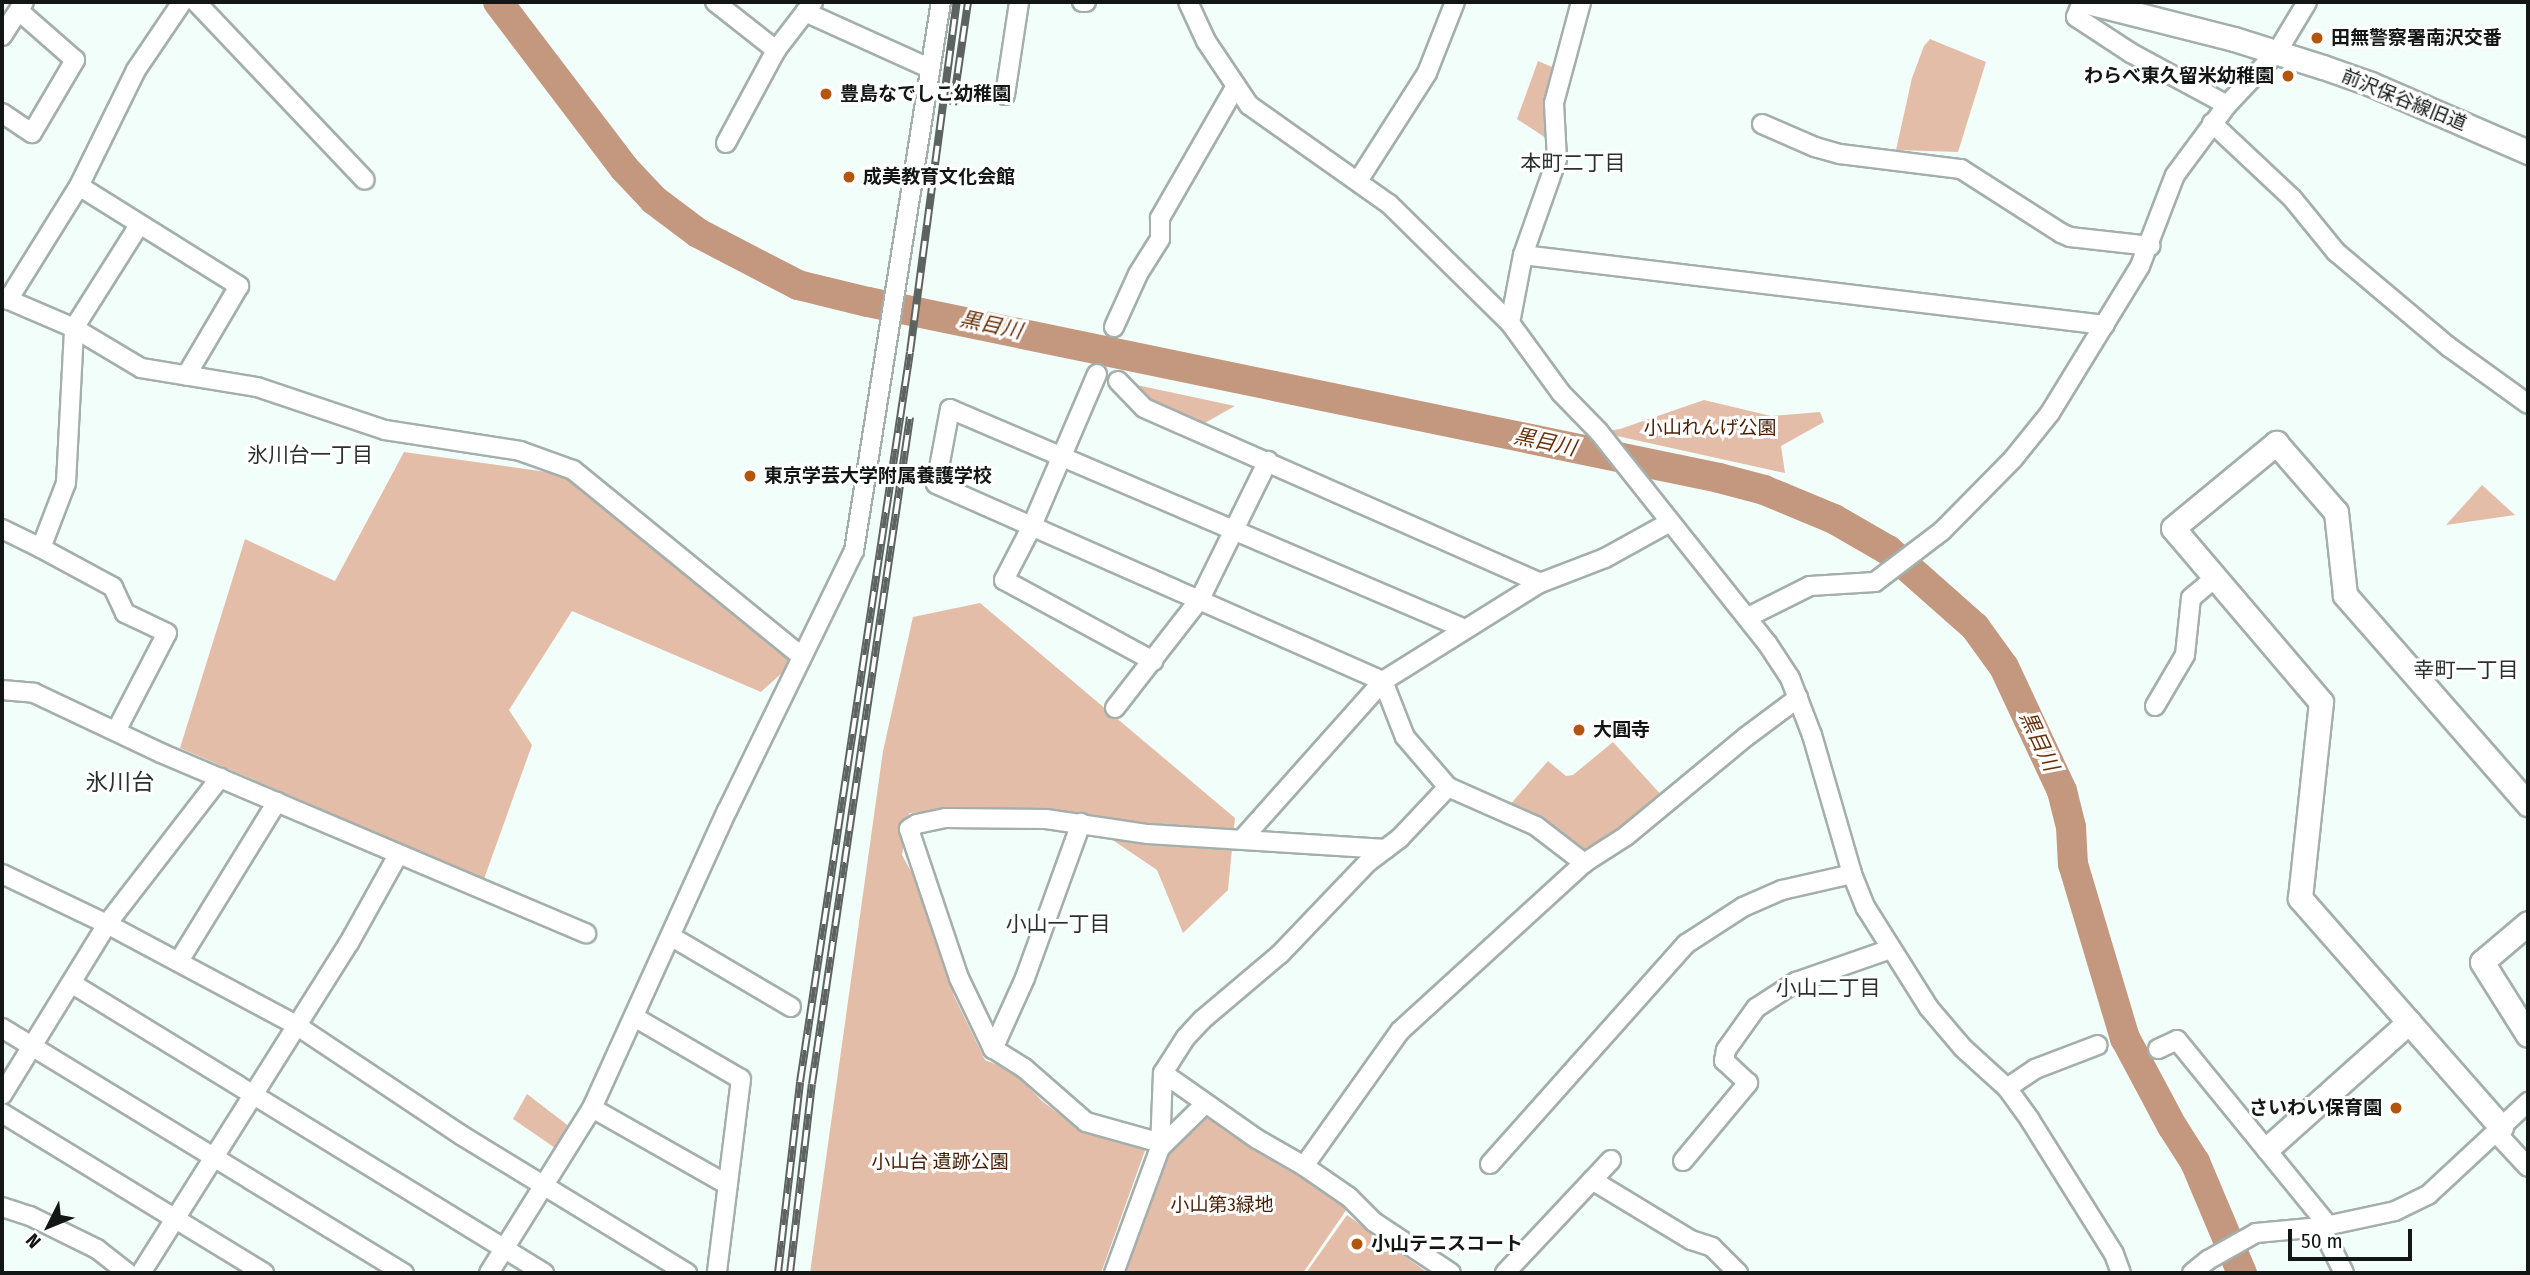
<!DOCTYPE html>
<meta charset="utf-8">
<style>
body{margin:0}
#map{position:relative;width:2530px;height:1275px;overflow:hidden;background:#f2fefa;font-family:"Fira Sans Condensed","Noto Sans JP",sans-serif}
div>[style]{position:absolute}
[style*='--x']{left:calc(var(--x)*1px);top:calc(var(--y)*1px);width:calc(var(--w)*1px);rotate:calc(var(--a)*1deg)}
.green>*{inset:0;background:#e4bda9}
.river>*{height:30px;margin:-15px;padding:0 15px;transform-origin:15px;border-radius:15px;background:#c4977f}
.roads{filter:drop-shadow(2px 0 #a4afab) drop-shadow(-2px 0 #a4afab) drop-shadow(0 2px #a4afab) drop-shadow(0 -2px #a4afab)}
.minor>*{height:18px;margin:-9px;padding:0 9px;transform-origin:9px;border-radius:9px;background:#fff}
.tertiary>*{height:23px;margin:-11.5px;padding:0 11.5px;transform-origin:11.5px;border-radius:11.5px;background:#fff}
.rail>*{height:8px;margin-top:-4px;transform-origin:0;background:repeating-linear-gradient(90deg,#fff 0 16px,#5d6361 0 32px);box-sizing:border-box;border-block:2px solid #5d6361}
.dots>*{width:19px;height:19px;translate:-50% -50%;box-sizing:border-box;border:4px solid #fff;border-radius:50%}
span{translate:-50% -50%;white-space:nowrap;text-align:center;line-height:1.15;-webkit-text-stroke:6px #fff;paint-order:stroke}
.poi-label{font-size:19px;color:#121615;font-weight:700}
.left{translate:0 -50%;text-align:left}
.right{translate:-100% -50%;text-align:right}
.street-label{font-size:19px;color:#121615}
.park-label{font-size:19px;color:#471c01}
.neighbourhood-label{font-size:21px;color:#28312e}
.water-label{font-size:21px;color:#6a310a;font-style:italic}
.quarter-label{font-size:23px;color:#28312e}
.frame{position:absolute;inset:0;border:4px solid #121615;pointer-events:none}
.north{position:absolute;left:14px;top:1191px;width:70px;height:70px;-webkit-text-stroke:5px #fff;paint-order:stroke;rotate:227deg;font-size:19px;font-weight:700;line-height:28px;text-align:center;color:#121615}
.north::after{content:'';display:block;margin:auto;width:24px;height:32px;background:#121615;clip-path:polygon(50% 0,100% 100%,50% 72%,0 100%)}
.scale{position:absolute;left:2288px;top:1229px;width:124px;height:32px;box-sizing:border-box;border:4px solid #121615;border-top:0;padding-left:9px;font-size:21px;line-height:24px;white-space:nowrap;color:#121615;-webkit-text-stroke:5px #fff;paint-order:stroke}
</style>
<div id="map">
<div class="green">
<div style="clip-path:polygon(1930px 39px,1986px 62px,1958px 152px,1896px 150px,1912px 78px,1924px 46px)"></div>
<div style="clip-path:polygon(1538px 61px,1559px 70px,1552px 142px,1517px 119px)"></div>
<div style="clip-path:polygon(1118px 381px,1235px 406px,1194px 429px)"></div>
<div style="clip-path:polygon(1704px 400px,1771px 416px,1820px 412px,1824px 422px,1781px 446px,1785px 473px,1599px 432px,1620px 429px)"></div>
<div style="clip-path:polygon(404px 452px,568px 475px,793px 663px,761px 692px,572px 611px,509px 710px,532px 745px,484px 879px,180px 748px,245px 539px,335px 581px)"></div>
<div style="clip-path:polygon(2482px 485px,2515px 515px,2446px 525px)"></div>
<div style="clip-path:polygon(980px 603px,1235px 818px,1228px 890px,1183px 933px,1157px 870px,1077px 816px,958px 811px,909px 813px,902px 855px,931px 908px,954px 996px,985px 1060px,1013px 1071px,1042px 1101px,1071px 1123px,1147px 1145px,1101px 1273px,810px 1273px,883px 751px,913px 617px)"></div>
<div style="clip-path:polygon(1613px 742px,1664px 798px,1587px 855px,1508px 807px,1548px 761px,1566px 776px,1573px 775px)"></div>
<div style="clip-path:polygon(527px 1094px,574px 1130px,561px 1152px,513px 1119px)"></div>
<div style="clip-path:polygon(1203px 1116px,1300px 1170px,1349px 1206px,1303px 1273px,1124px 1273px,1169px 1153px)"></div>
<div style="clip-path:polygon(1347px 1215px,1428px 1273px,1306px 1273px)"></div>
</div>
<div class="river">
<div style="--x:498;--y:2;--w:208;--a:52.8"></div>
<div style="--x:624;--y:168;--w:44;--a:46.8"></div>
<div style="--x:654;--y:200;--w:55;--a:36.9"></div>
<div style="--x:698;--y:233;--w:113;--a:27.5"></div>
<div style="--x:798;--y:285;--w:72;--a:13.7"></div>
<div style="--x:868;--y:302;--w:869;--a:11.68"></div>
<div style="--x:1719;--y:478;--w:47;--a:14.9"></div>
<div style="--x:1764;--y:490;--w:76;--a:22.5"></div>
<div style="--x:1834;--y:519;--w:62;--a:29.9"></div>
<div style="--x:1888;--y:550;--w:116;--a:41.5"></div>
<div style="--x:1975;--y:627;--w:49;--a:54.1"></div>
<div style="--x:2004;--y:667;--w:137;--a:64.9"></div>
<div style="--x:2062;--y:791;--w:37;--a:76"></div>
<div style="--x:2071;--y:827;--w:37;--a:87"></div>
<div style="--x:2073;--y:864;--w:182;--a:73.4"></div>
<div style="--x:2125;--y:1038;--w:100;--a:61.9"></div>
<div style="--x:2172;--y:1126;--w:43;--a:57.4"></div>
<div style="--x:2195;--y:1162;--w:121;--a:67.1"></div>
</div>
<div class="roads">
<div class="minor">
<div style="--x:196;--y:2;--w:245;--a:46.5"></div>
<div style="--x:715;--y:2;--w:78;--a:38.2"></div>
<div style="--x:1082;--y:2;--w:4;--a:0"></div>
<div style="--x:1188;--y:2;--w:43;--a:65.2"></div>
<div style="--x:1206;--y:41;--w:77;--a:56.1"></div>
<div style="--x:1249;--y:105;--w:171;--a:35.3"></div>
<div style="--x:1389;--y:204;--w:170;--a:44.5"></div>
<div style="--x:1510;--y:323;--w:87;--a:53.9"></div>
<div style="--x:1561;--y:393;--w:54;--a:45.7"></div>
<div style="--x:1599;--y:432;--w:270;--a:51.5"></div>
<div style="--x:1767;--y:643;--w:42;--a:56.7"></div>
<div style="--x:1790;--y:678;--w:61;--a:68.9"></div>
<div style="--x:1812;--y:735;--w:145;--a:73.9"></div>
<div style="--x:1852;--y:874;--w:37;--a:68"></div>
<div style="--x:1866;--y:908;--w:118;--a:57.8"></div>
<div style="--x:1929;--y:1008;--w:52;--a:49.6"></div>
<div style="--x:1963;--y:1048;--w:59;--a:42.3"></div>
<div style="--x:2007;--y:1088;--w:39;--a:54"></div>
<div style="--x:2030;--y:1120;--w:158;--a:57.9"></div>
<div style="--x:2114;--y:1254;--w:20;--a:70"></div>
<div style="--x:2082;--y:2;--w:16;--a:112"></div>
<div style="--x:2076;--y:17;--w:66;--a:33.2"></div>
<div style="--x:2131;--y:53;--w:109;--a:28.4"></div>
<div style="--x:805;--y:12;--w:136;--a:24.3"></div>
<div style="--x:2;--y:36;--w:40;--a:-57.1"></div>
<div style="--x:1005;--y:95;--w:94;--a:-81.4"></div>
<div style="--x:2;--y:113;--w:36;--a:34"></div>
<div style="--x:32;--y:133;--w:85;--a:-59.5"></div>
<div style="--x:75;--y:60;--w:74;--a:-138.8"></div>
<div style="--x:2212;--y:123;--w:110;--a:43.2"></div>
<div style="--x:2292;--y:198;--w:70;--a:50.8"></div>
<div style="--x:2336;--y:252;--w:148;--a:40.1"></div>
<div style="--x:2449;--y:347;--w:97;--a:35.8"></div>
<div style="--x:1762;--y:124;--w:58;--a:23.5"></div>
<div style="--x:1815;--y:147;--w:26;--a:16"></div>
<div style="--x:1840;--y:154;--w:122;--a:7.1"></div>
<div style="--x:1961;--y:169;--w:119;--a:32.6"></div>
<div style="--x:2061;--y:233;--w:10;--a:24"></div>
<div style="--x:2070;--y:237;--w:81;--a:6.4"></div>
<div style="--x:726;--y:143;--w:106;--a:-61.7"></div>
<div style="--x:776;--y:50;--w:61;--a:-52.4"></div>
<div style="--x:1358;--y:181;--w:128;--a:-57.4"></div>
<div style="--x:1427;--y:73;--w:76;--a:-68.5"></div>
<div style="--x:79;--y:186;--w:189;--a:32"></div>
<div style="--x:239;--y:286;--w:104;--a:120.5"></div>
<div style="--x:1523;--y:255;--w:586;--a:6.86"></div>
<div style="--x:2;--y:297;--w:78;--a:23.3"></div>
<div style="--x:74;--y:328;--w:78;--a:30.8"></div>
<div style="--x:141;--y:368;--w:118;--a:9.3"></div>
<div style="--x:257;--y:387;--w:135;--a:18.6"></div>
<div style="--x:385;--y:430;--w:137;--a:8.8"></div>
<div style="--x:520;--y:451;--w:56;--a:19.7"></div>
<div style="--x:573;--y:470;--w:294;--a:39.2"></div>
<div style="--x:8;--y:300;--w:134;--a:-58.1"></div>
<div style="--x:79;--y:186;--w:129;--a:-63.8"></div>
<div style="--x:136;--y:70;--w:82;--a:-55.9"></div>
<div style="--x:1510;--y:323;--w:69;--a:-79.2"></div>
<div style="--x:1523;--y:255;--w:102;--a:-70.5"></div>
<div style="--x:1557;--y:159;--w:56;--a:-93.1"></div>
<div style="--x:1554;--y:103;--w:105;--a:-75"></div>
<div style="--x:1114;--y:327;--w:58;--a:-65.6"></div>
<div style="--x:1138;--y:274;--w:41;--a:-57.8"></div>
<div style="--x:1160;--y:239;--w:21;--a:-90"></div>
<div style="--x:1160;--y:218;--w:152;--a:-60.1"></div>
<div style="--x:1097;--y:374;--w:165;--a:113.2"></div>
<div style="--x:1032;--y:526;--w:61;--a:117.4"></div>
<div style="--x:1004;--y:580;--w:170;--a:28.5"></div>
<div style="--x:1118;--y:381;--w:37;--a:46"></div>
<div style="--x:1144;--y:408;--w:433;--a:23.8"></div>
<div style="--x:2;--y:529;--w:43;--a:26"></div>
<div style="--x:1748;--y:617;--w:69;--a:-26.6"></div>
<div style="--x:1810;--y:586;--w:65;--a:-3.5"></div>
<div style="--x:1875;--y:582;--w:84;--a:-37.3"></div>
<div style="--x:1942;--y:531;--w:101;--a:-45.4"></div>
<div style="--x:2013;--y:459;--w:59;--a:-51.2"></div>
<div style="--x:2050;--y:413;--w:172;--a:-58.5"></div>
<div style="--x:2140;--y:266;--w:97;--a:-69"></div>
<div style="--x:2175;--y:175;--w:87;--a:-53.4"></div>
<div style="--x:2227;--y:105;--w:73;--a:-46.7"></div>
<div style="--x:2277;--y:52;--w:58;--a:-59"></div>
<div style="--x:1465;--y:629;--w:560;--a:-156.87"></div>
<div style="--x:950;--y:409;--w:76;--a:100.6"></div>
<div style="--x:936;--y:484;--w:488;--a:23.8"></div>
<div style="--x:1383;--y:681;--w:60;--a:68.6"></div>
<div style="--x:1405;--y:737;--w:66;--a:49.3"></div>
<div style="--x:1448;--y:787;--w:96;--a:23.9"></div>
<div style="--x:1536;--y:826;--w:61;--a:37.6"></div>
<div style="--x:2;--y:690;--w:32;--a:5"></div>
<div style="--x:34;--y:693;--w:140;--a:25.3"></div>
<div style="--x:161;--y:753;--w:462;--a:23"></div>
<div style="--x:2155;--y:706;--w:59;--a:-59.5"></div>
<div style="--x:2185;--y:655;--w:57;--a:-84"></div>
<div style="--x:2191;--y:598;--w:31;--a:-40"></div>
<div style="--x:1115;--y:708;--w:138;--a:-52.1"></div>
<div style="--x:1200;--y:599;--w:154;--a:-63.8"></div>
<div style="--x:116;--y:731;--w:110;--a:-62.5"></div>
<div style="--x:167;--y:633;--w:47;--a:-154.5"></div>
<div style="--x:125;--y:613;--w:29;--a:-115"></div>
<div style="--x:113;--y:587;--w:82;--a:-151.6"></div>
<div style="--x:41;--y:548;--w:70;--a:-69"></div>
<div style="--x:66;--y:483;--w:155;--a:-87"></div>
<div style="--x:74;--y:328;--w:122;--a:-57.7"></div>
<div style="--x:1448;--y:787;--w:70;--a:133.3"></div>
<div style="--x:1400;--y:838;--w:39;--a:143"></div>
<div style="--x:1369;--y:861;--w:129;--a:133.7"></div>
<div style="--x:1280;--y:954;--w:102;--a:139.8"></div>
<div style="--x:1202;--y:1020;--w:23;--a:133"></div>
<div style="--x:1186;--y:1037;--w:43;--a:122.6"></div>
<div style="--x:1163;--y:1073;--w:115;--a:35.1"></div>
<div style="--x:1257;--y:1139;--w:54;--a:29.9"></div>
<div style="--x:1304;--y:1166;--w:55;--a:34.6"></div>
<div style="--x:1349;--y:1197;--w:35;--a:45"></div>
<div style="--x:1374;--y:1222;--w:92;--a:33.5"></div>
<div style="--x:1244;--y:837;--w:209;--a:-48.3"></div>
<div style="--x:1383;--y:681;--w:185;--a:-32"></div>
<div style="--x:1540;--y:583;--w:70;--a:-21"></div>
<div style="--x:1605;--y:558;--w:74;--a:-29"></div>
<div style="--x:2;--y:874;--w:116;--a:25.5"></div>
<div style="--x:107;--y:924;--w:214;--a:28.1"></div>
<div style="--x:296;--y:1025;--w:198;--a:33.7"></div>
<div style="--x:461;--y:1135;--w:265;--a:31.4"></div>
<div style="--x:672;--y:937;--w:138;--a:30.5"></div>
<div style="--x:179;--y:961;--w:187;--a:-58.4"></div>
<div style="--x:71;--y:983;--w:555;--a:31.51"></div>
<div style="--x:636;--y:1018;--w:121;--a:30.2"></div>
<div style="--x:741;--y:1079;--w:195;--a:97.1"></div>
<div style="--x:2;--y:1028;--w:471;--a:31.4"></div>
<div style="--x:993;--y:1049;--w:78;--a:-65.7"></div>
<div style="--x:1025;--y:978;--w:165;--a:-70.1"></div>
<div style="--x:2158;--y:1049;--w:21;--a:-25"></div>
<div style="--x:2177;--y:1040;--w:239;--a:50.8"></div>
<div style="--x:2007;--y:1088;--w:34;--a:-34"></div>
<div style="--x:2035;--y:1069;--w:67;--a:-20.9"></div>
<div style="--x:2;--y:1095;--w:201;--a:-58.4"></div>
<div style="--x:107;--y:924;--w:185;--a:-52.3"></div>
<div style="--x:592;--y:1108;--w:156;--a:29.5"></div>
<div style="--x:2;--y:1113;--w:307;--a:31.4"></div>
<div style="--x:2501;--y:1127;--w:12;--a:85"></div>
<div style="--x:2502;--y:1139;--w:38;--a:47"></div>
<div style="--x:1161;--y:1143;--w:78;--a:-164.4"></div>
<div style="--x:1086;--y:1122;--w:82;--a:-138.9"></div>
<div style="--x:1024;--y:1068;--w:36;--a:-148"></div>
<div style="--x:993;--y:1049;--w:79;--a:-115.6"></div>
<div style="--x:959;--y:978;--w:157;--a:-108.6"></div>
<div style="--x:909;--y:829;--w:9;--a:-32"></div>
<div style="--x:917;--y:824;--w:29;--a:-12"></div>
<div style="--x:945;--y:818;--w:101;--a:0.6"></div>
<div style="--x:1046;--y:819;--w:103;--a:8.4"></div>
<div style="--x:1148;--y:834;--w:238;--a:3.6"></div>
<div style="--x:1160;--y:1148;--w:63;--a:-44.4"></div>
<div style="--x:1683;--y:1161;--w:102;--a:-50.2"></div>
<div style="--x:1748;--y:1083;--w:33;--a:-137"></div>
<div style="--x:1724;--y:1061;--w:11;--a:-80"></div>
<div style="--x:1726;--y:1050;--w:52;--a:-54.5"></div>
<div style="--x:1756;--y:1008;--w:48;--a:-33"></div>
<div style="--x:1796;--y:982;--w:101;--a:-19.2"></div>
<div style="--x:1490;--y:1164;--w:295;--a:-48.3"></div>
<div style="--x:1686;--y:944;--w:68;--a:-33"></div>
<div style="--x:1743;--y:907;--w:43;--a:-23.6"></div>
<div style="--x:1782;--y:890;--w:72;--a:-12.9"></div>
<div style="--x:1304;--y:1166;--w:166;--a:-54.6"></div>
<div style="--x:1400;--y:1031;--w:249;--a:-42.4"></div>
<div style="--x:1584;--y:863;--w:50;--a:-32.7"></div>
<div style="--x:1626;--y:836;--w:157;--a:-39.6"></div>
<div style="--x:1747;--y:736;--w:64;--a:-36.7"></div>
<div style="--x:1592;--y:1180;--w:116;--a:31.2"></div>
<div style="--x:1691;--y:1240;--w:22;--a:18"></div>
<div style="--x:1712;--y:1247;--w:37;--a:45"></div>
<div style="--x:2;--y:1207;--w:29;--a:18"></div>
<div style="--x:30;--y:1216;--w:75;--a:26.2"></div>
<div style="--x:97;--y:1249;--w:39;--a:38"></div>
<div style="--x:2321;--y:1227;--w:51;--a:63.4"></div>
<div style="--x:141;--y:1273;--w:390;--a:-57.8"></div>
<div style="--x:349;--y:943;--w:101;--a:-60.9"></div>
<div style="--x:489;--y:1273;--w:195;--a:-58"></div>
<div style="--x:592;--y:1108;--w:326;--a:-65.6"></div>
<div style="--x:727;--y:811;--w:289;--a:-64"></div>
<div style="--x:854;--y:551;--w:556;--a:-81"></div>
<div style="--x:1114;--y:1273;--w:133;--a:-69.8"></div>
<div style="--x:1160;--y:1148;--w:75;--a:-87.7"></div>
<div style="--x:1505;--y:1273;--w:155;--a:-46.8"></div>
<div style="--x:2192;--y:1273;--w:21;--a:-39"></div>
<div style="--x:2208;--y:1260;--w:55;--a:-29.4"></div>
<div style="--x:2256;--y:1233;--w:65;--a:-5.3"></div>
<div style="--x:2321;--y:1227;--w:76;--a:-12.2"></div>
<div style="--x:2395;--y:1211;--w:37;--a:-26"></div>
<div style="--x:2428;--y:1195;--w:137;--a:-42.9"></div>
</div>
<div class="tertiary">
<div style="--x:2088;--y:2;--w:151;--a:14.2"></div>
<div style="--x:2234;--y:39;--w:93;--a:17.5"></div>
<div style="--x:2323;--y:67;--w:51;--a:19.5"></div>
<div style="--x:2371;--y:84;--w:171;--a:23.4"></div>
<div style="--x:2528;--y:923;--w:60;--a:139.7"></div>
<div style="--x:2482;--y:962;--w:86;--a:57.8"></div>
<div style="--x:2501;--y:1127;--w:305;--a:-131.3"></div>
<div style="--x:2300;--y:898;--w:197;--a:-83.9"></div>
<div style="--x:2321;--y:702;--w:228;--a:-130.4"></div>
<div style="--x:2173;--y:528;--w:134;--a:-39.5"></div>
<div style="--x:2276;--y:443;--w:91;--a:49"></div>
<div style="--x:2336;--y:512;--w:83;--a:83.8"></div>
<div style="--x:2345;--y:595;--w:278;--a:48.8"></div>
<div style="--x:2268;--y:1148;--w:189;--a:-41.8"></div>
</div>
</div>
<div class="rail">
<div style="--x:953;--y:105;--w:104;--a:-81.7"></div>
<div style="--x:778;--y:1273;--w:192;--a:-83.4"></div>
<div style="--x:800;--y:1082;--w:738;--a:-81.43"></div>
<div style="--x:910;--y:352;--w:353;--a:-82.4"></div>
<div style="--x:790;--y:1273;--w:190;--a:-83.4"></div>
<div style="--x:812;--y:1084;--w:674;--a:-81.64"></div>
</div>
<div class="dots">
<div style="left:2317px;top:38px;background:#b4550d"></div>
<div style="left:2288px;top:76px;background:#b4550d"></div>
<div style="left:826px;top:94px;background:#b4550d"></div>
<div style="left:849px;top:177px;background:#b4550d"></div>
<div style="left:750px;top:476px;background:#b4550d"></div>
<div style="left:1579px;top:730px;background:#b4550d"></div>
<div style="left:2396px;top:1108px;background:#b4550d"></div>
<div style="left:1357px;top:1244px;background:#b4550d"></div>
</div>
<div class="poi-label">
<span class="left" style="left:2331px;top:38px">田無警察署南沢交番</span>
<span class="right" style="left:2274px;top:76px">わらべ東久留米幼稚園</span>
<span class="left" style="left:840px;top:94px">豊島なでしこ幼稚園</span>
<span class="left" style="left:863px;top:177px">成美教育文化会館</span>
<span class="left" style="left:764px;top:476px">東京学芸大学附属養護学校</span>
<span class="left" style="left:1593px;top:730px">大圓寺</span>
<span class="right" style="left:2382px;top:1108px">さいわい保育園</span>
<span class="left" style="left:1371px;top:1244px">小山テニスコート</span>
</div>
<div class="street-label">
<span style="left:2404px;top:100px;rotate:22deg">前沢保谷線旧道</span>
</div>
<div class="park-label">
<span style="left:1710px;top:428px">小山れんげ公園</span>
<span style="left:940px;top:1162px">小山台 遺跡公園</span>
<span style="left:1222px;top:1205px">小山第3緑地</span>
</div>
<div class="neighbourhood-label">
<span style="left:1573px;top:163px">本町二丁目</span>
<span style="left:310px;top:455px">氷川台一丁目</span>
<span style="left:2466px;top:670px">幸町一丁目</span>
<span style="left:1058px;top:924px">小山一丁目</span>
<span style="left:1828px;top:988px">小山二丁目</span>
</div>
<div class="water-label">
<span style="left:991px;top:325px;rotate:12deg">黒目川</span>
<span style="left:1545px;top:442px;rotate:12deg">黒目川</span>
<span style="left:2039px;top:741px;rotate:65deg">黒目川</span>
</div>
<div class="quarter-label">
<span style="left:120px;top:782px">氷川台</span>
</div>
<div class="frame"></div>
<div class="north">N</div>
<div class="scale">50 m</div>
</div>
